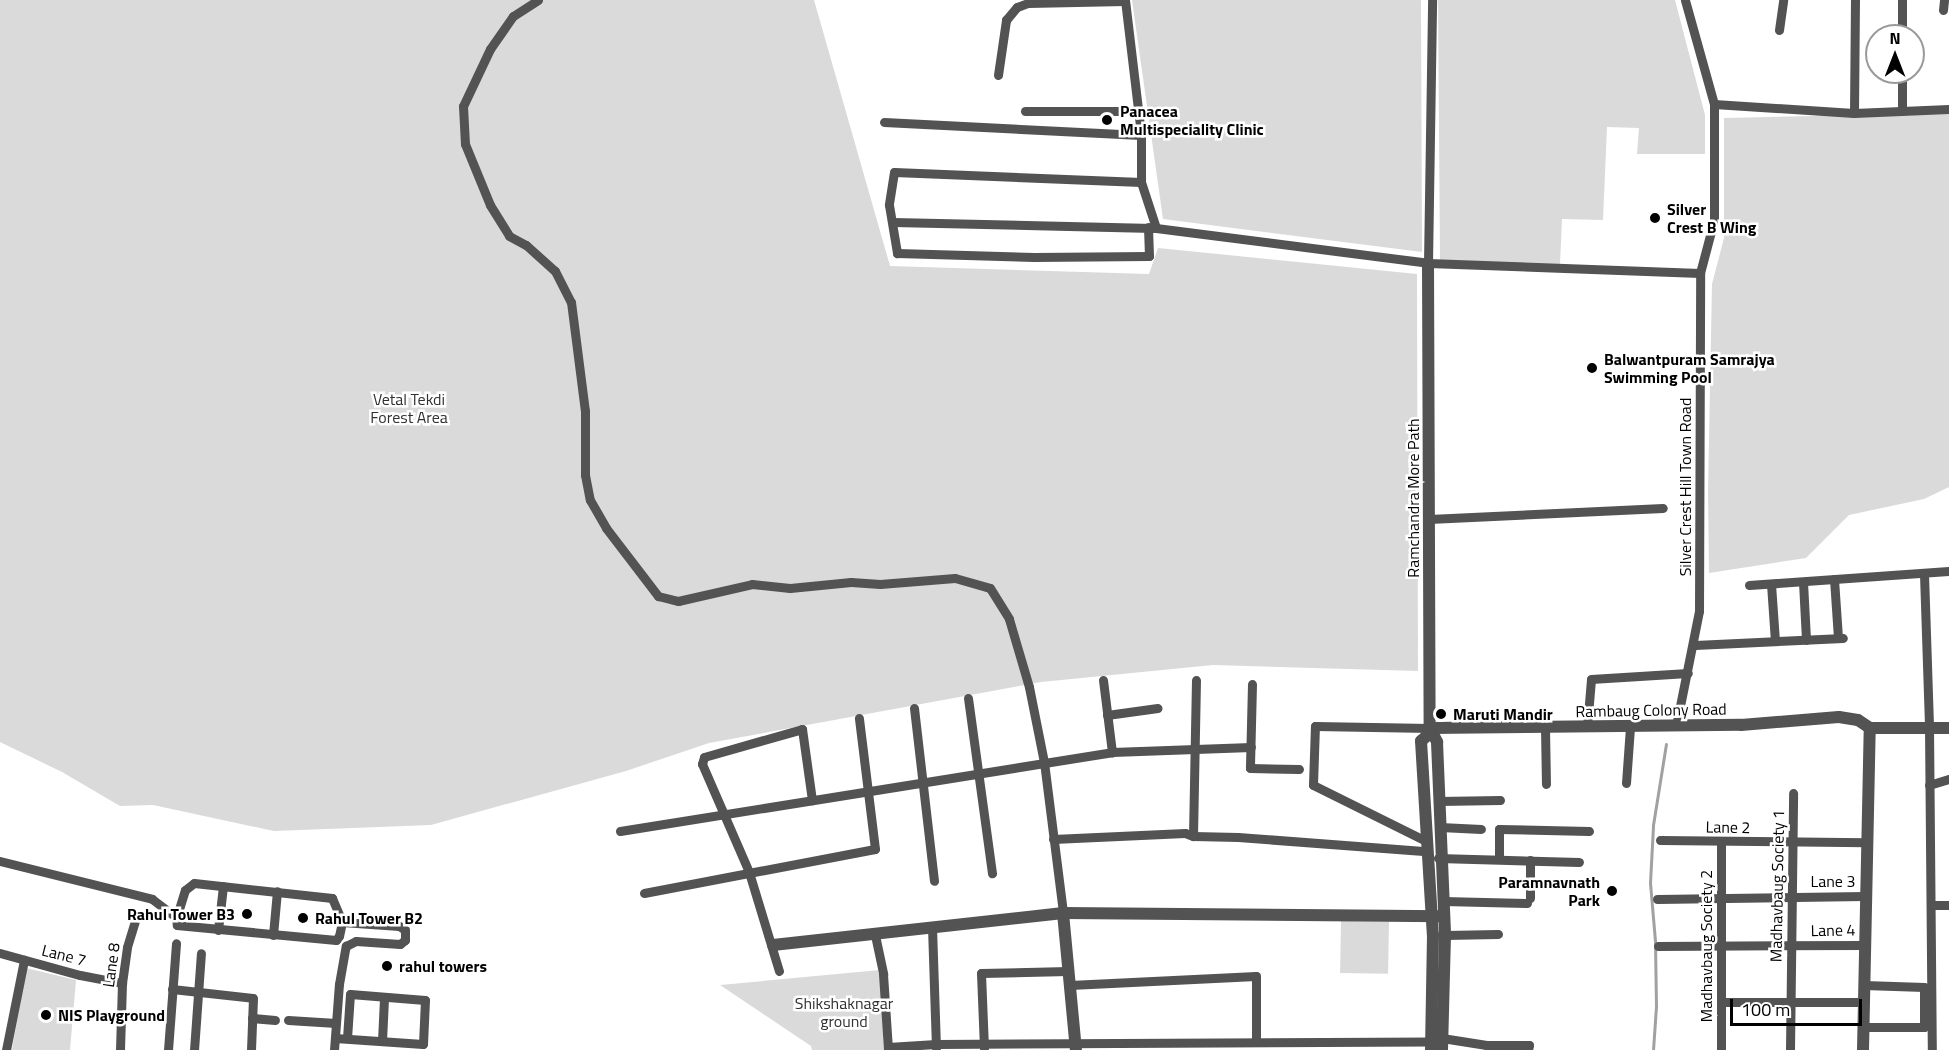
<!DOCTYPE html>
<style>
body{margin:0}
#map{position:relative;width:1949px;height:1050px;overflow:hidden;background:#fff;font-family:"Titillium Web",sans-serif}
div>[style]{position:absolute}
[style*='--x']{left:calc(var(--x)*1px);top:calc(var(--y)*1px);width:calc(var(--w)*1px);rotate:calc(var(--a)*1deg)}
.green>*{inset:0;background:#dadada;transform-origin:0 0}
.stream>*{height:3px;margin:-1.5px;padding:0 1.5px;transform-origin:1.5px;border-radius:1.5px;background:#a1a1a1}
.minor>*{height:9px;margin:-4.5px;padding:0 4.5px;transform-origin:4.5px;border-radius:4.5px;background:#535353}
.tertiary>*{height:12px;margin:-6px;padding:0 6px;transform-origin:6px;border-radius:6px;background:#535353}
.dots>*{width:16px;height:16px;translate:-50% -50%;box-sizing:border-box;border:3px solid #fff;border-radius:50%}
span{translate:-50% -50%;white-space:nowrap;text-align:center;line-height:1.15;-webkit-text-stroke:5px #fff;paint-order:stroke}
.poi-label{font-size:16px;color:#000;font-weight:700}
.left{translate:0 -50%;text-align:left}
.right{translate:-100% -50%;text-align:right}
.park-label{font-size:16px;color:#313131}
.street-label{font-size:16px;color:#000}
.north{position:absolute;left:1865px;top:24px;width:60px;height:60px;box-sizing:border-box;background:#fff;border:2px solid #999;border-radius:50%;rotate:0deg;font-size:16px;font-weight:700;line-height:24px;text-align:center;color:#000}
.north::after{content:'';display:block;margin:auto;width:21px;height:27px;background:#000;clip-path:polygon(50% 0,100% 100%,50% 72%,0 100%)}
.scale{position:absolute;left:1730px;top:999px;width:132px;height:27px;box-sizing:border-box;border:3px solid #000;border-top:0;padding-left:8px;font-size:18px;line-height:21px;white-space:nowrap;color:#000;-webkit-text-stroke:4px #fff;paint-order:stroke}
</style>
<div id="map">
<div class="green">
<div style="clip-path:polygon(0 0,814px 0,890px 266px,1149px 274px,1158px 248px,1417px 274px,1418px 671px,1213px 665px,1041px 682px,709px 743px,626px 771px,431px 825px,274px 831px,153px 805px,120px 806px,62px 772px,0 742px)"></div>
<div style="clip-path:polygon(1132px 0,1421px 0,1422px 252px,1163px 219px)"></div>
<div style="clip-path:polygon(1438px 0,1675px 0,1705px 115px,1705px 154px,1637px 154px,1639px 128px,1607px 127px,1603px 220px,1562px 219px,1560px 265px,1440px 260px)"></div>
<div style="clip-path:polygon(1949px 113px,1949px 487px,1924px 499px,1849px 515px,1806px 558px,1709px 573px,1708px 491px,1712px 284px,1724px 238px,1724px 118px)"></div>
<div style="left:1341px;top:921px;width:48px;height:52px;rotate:1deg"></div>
<div style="clip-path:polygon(26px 968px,76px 980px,70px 1050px,12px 1050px)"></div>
<div style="clip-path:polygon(880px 970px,884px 1050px,812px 1050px,811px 1046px,720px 985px)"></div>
</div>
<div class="stream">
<div style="--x:1653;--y:1050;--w:44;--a:-86.1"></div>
<div style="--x:1656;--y:1006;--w:65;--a:-90.9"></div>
<div style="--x:1655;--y:941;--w:58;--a:-94.9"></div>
<div style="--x:1650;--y:883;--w:58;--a:-87"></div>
<div style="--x:1653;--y:825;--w:82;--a:-80.9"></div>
</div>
<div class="minor">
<div style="--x:538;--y:0;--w:30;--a:147"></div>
<div style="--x:513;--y:16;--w:40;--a:124.9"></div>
<div style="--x:490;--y:49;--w:63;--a:115.3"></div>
<div style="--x:463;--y:106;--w:38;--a:87"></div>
<div style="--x:465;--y:144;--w:66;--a:67.7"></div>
<div style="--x:490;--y:205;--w:36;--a:58"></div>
<div style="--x:509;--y:236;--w:19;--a:28"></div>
<div style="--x:526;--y:245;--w:39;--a:42"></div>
<div style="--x:555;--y:271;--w:35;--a:63"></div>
<div style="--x:571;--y:302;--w:110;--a:82.7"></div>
<div style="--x:585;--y:411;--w:64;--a:90"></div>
<div style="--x:585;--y:475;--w:25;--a:79"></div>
<div style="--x:590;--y:500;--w:32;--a:60"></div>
<div style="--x:606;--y:528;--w:86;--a:52.6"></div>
<div style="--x:658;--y:596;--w:21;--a:14"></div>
<div style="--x:678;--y:601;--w:76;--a:-12.9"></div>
<div style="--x:752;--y:584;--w:38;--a:6"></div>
<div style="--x:790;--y:588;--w:61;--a:-5.6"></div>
<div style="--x:851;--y:582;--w:29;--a:4"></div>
<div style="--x:880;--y:584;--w:75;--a:-4.6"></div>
<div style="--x:955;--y:578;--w:36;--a:16"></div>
<div style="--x:990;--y:588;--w:36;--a:58"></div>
<div style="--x:1009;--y:619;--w:71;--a:73.6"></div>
<div style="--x:1029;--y:687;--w:76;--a:78.7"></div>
<div style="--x:1044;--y:762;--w:152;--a:82.8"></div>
<div style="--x:1125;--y:0;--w:136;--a:83.2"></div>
<div style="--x:1141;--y:135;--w:47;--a:90"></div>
<div style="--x:1141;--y:182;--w:48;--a:71.9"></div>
<div style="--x:1156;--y:228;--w:274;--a:7.3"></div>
<div style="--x:1428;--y:263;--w:272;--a:2.1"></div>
<div style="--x:1902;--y:0;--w:36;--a:90"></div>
<div style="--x:1943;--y:10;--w:10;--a:-84"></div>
<div style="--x:1779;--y:30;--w:30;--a:-82"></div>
<div style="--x:1902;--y:72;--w:39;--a:90"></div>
<div style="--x:998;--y:75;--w:56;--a:-81.7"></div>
<div style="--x:1006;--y:20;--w:17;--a:-50"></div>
<div style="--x:1017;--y:7;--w:12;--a:-20"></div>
<div style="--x:1028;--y:3;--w:97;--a:-1.2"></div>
<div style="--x:1714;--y:104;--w:140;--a:3.7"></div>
<div style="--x:1854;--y:113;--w:95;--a:-2.4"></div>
<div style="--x:1025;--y:111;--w:113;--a:0"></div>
<div style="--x:1854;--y:113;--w:113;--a:-89.5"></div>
<div style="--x:884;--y:122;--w:257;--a:2.9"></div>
<div style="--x:1141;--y:182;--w:247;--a:-177.7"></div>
<div style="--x:894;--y:172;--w:33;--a:99"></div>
<div style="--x:889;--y:205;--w:49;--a:80.5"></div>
<div style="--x:897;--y:253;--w:137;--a:1.7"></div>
<div style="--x:1034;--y:257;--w:115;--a:-0.5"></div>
<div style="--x:1149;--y:256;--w:29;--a:-92"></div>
<div style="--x:893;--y:222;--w:260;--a:1.3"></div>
<div style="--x:1428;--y:263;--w:263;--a:-89.1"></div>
<div style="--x:1429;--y:519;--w:234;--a:-2.7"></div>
<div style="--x:1924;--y:574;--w:153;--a:88.1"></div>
<div style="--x:1929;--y:727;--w:323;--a:89.5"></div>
<div style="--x:1834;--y:579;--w:59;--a:86.1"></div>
<div style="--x:1803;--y:582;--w:58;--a:87"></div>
<div style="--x:1771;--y:584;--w:57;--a:86"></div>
<div style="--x:1749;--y:585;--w:200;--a:-4"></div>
<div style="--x:1695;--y:645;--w:148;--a:-2.7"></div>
<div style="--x:1103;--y:680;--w:73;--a:82.9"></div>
<div style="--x:1252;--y:684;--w:84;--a:91.4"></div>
<div style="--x:1250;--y:768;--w:49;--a:1.2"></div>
<div style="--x:968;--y:698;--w:177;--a:82.2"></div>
<div style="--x:914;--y:708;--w:174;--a:83.4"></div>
<div style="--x:1107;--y:715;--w:51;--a:-7.8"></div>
<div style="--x:1676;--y:726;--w:117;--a:-78.7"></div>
<div style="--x:1699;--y:611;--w:338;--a:-89.8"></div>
<div style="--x:1700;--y:273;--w:55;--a:-75.2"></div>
<div style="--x:1714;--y:220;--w:116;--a:-90"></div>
<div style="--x:1714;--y:104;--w:108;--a:-105.6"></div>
<div style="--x:1587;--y:727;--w:48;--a:-85.2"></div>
<div style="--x:1591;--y:679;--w:97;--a:-3.5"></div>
<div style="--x:1545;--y:728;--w:56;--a:89"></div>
<div style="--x:1626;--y:783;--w:56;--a:-85.9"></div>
<div style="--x:1929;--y:785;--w:21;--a:-17"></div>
<div style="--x:1439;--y:801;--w:61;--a:-0.9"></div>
<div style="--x:1440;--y:827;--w:41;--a:2.8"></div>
<div style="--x:620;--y:831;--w:498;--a:-9.1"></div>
<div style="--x:1112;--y:752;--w:139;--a:-2.1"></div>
<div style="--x:1193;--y:836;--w:45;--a:1.3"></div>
<div style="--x:1238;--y:837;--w:189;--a:4.3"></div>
<div style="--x:1053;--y:839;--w:132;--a:-2.6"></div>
<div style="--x:1185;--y:833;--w:9;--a:21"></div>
<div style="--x:1193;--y:836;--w:156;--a:-88.9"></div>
<div style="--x:1660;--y:840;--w:206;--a:0.6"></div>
<div style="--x:1426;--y:841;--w:126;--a:-153.6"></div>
<div style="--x:1313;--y:785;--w:59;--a:-88.1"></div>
<div style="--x:1315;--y:726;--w:115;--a:1"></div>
<div style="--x:1438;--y:858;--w:141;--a:1.6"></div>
<div style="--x:1499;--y:859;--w:30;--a:-90"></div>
<div style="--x:1499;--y:829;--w:90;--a:1.3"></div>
<div style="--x:0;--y:861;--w:157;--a:14"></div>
<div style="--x:152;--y:899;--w:25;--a:37"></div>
<div style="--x:194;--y:883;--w:139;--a:6.2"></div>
<div style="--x:332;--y:898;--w:26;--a:67"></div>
<div style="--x:342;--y:922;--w:14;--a:102"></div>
<div style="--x:339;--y:936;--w:5;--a:127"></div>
<div style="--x:336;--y:940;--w:160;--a:-174.6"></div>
<div style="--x:177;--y:925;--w:6;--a:-99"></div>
<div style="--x:176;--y:919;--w:30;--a:-73"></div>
<div style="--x:185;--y:890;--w:11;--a:-38"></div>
<div style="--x:644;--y:893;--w:235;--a:-10.8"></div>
<div style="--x:875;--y:849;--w:132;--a:-97"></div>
<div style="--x:1530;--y:898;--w:38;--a:-90"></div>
<div style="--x:1657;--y:899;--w:208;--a:-0.8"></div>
<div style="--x:1443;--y:901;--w:84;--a:1.4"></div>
<div style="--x:1931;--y:905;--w:18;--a:0"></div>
<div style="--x:932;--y:927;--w:121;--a:88.1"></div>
<div style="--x:218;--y:930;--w:44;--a:-83.5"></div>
<div style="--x:273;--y:935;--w:44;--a:-84.8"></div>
<div style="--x:875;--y:935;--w:40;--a:78"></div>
<div style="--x:883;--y:974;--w:76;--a:86.2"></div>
<div style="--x:1445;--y:935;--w:53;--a:-1.1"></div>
<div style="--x:1658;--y:946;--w:207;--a:-0.3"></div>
<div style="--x:0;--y:953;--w:83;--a:15.4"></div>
<div style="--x:80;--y:975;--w:43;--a:10.8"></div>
<div style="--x:779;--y:971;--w:103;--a:-106.9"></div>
<div style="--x:749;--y:872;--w:118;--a:-113.5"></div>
<div style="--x:702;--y:764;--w:7;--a:-74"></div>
<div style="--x:704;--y:757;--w:102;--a:-15.9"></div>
<div style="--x:802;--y:729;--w:72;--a:82"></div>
<div style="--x:1070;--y:985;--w:186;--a:-2.8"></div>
<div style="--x:1256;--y:976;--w:65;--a:90"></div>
<div style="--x:172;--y:989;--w:81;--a:6.3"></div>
<div style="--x:253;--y:998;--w:52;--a:92.2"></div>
<div style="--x:1722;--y:1002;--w:142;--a:0"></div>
<div style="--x:252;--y:1018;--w:23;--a:5"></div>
<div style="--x:288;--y:1020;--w:48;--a:3.6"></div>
<div style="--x:1863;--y:1027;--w:61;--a:0"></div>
<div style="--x:1924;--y:1027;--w:40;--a:-90"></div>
<div style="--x:1924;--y:987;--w:60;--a:-178.1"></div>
<div style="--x:335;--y:1038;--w:88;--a:3.9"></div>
<div style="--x:423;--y:1044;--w:44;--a:-87.4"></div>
<div style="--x:425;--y:1000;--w:75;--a:-175.4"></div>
<div style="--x:350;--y:994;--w:44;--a:93.9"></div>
<div style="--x:382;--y:1041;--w:43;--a:-87.3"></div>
<div style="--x:888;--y:1047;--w:48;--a:-3.6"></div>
<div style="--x:936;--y:1044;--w:495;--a:-0.3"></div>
<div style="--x:1431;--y:1041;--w:11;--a:-15"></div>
<div style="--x:1442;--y:1038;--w:45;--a:9"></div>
<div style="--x:1486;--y:1045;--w:43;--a:0"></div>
<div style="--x:1529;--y:1045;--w:5;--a:101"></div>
<div style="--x:984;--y:1048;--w:75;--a:-92.3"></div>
<div style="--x:981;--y:973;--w:87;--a:-1.3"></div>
<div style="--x:6;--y:1050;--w:92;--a:-78.7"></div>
<div style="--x:120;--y:1050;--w:67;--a:-88.3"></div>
<div style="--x:122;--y:983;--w:36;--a:-82"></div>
<div style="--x:127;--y:947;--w:27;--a:-73"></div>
<div style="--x:168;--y:1050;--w:107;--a:-85.7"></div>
<div style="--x:194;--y:1050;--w:97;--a:-85.9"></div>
<div style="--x:334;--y:1050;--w:66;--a:-85.7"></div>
<div style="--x:339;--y:984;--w:39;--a:-80"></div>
<div style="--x:346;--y:946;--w:11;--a:-27"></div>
<div style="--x:356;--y:941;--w:44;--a:3.9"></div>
<div style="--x:400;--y:944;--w:6;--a:-39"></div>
<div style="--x:405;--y:940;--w:10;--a:-90"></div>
<div style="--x:405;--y:930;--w:7;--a:-146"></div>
<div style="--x:399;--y:926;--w:57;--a:-176"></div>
<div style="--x:1721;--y:1050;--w:209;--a:-90"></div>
<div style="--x:1790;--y:1050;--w:257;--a:-89.3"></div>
</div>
<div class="tertiary">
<div style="--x:1428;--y:263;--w:465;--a:89.8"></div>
<div style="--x:1430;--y:728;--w:16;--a:63"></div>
<div style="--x:1437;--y:742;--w:193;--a:87.6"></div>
<div style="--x:1445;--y:935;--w:115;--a:91.5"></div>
<div style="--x:1430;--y:728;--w:311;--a:-0.6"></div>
<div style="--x:1741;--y:725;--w:98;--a:-4.7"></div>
<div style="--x:1839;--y:717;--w:19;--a:9"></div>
<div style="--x:1858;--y:720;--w:14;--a:34"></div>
<div style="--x:1870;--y:728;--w:79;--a:0"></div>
<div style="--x:1430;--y:733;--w:12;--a:138"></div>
<div style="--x:1421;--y:741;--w:194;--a:86.5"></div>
<div style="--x:1433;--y:935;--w:115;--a:91"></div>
<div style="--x:1063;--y:913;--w:138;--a:84.6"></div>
<div style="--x:773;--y:945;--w:292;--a:-6.3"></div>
<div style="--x:1063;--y:913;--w:381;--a:0.5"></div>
<div style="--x:1863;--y:1050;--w:322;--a:-88.8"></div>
</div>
<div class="dots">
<div style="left:1107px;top:120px;background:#000"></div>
<div style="left:1655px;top:218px;background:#000"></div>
<div style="left:1592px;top:368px;background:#000"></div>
<div style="left:1441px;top:714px;background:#000"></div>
<div style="left:1612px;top:891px;background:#000"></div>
<div style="left:247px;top:914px;background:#000"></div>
<div style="left:303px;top:918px;background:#000"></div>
<div style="left:387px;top:966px;background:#000"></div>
<div style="left:46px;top:1015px;background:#000"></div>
</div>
<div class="poi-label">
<span class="left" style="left:1120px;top:120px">Panacea<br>Multispeciality Clinic</span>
<span class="left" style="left:1667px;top:218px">Silver<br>Crest B Wing</span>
<span class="left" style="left:1604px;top:368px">Balwantpuram Samrajya<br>Swimming Pool</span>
<span class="left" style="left:1453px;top:714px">Maruti Mandir</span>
<span class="right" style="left:1600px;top:891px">Paramnavnath<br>Park</span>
<span class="right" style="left:235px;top:914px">Rahul Tower B3</span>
<span class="left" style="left:315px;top:918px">Rahul Tower B2</span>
<span class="left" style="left:399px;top:966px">rahul towers</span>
<span class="left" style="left:58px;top:1015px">NIS Playground</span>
</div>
<div class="park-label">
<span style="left:409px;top:408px">Vetal Tekdi<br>Forest Area</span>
<span style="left:844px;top:1012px">Shikshaknagar<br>ground</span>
</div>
<div class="street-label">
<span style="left:1685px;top:487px;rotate:-90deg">Silver Crest Hill Town Road</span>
<span style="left:1413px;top:498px;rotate:-90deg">Ramchandra More Path</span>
<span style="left:1651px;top:710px;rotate:-1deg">Rambaug Colony Road</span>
<span style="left:1728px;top:827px;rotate:1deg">Lane 2</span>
<span style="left:1833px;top:881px">Lane 3</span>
<span style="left:1777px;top:886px;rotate:-89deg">Madhavbaug Society 1</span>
<span style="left:1833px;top:930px;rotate:-1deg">Lane 4</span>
<span style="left:1706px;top:946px;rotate:-90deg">Madhavbaug Society 2</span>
<span style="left:64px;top:955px;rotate:14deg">Lane 7</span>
<span style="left:111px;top:965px;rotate:-82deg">Lane 8</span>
</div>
<div class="north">N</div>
<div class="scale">100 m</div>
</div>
